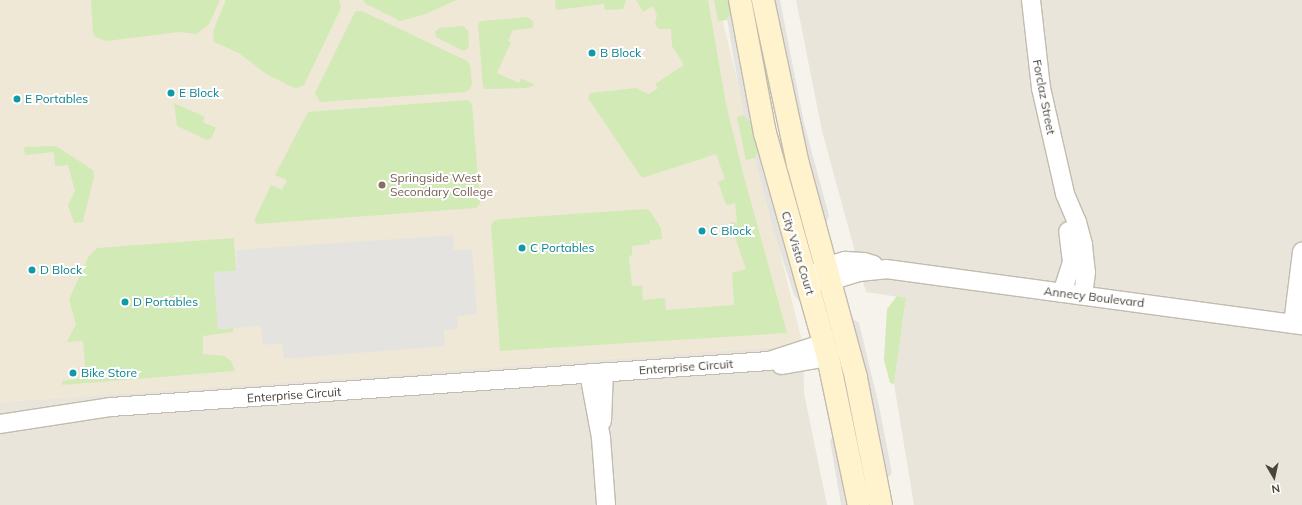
<!DOCTYPE html>
<style>
body{margin:0}
#map{position:relative;width:1302px;height:505px;overflow:hidden;background:#f6f3ec;font-family:Mulish,sans-serif}
div>[style]{position:absolute}
[style*='--x']{left:calc(var(--x)*1px);top:calc(var(--y)*1px);width:calc(var(--w)*1px);rotate:calc(var(--a)*1deg)}
.residential>*{inset:0;background:#eae5da}
.education>*{inset:0;background:#efe8d6}
.green>*{inset:0;background:#d2eab5}
.parking>*{inset:0;background:#e5e3e0}
.roads{filter:drop-shadow(1px 0 #c2bbae) drop-shadow(-1px 0 #c2bbae) drop-shadow(0 1px #c2bbae) drop-shadow(0 -1px #c2bbae)}
.street>*{height:18px;margin:-9px;padding:0 9px;transform-origin:9px;border-radius:9px;background:#fff}
.secondary>*{height:22px;margin:-11px;padding:0 11px;transform-origin:11px;border-radius:11px;background:#fff3cd}
.dots>*{width:11px;height:11px;translate:-50% -50%;box-sizing:border-box;border:2px solid #fff;border-radius:50%}
span{translate:-50% -50%;white-space:nowrap;text-align:center;line-height:1.15;-webkit-text-stroke:4px #fff;paint-order:stroke}
.culture-label{font-size:12px;color:#0d838f}
.left{translate:0 -50%;text-align:left}
.street-label{font-size:12px;color:#4b4439}
.education-label{font-size:12px;color:#785e54}
.north{position:absolute;left:1254px;top:457px;width:40px;height:40px;-webkit-text-stroke:3px #fff;paint-order:stroke;rotate:171deg;font-size:11px;font-weight:700;line-height:16px;text-align:center;color:#4b4439}
.north::after{content:'';display:block;margin:auto;width:14px;height:18px;background:#4b4439;clip-path:polygon(50% 0,100% 100%,50% 72%,0 100%)}
</style>
<div id="map">
<div class="residential">
<div style="clip-path:polygon(796px 0,1302px 0,1302px 505px,914px 505px,894px 384px,906px 298px,866px 292px,822px 131px)"></div>
<div style="clip-path:polygon(803px 345px,804px 393px,827px 505px,0 505px,0 402px)"></div>
</div>
<div class="education">
<div style="clip-path:polygon(0 0,720px 0,724px 26px,803px 345px,0 402px)"></div>
</div>
<div class="green">
<div style="clip-path:polygon(91px 0,220px 0,209px 24px,197px 34px,179px 32px,106px 41px,96px 37px,93px 33px)"></div>
<div style="clip-path:polygon(226px 0,339px 0,341px 8px,304px 85px,296px 89px,266px 74px,239px 53px,214px 42px,213px 31px)"></div>
<div style="clip-path:polygon(363px 0,456px 0,426px 14px,400px 21px,366px 4px)"></div>
<div style="clip-path:polygon(555px 0,626px 0,623px 9px,605px 10px,604px 4px,556px 10px)"></div>
<div style="clip-path:polygon(636px 0,708px 0,726px 104px,743px 173px,787px 333px,500px 351px,491px 225px,494px 221px,501px 219px,645px 209px,650px 211px,661px 228px,662px 239px,650px 240px,650px 244px,632px 246px,632px 255px,629px 256px,632px 286px,642px 285px,643px 300px,665px 298px,666px 310px,734px 305px,732px 273px,746px 269px,730px 222px,737px 223px,735px 203px,726px 205px,718px 182px,725px 179px,716px 154px,642px 178px,588px 98px,590px 93px,636px 88px,649px 94px,658px 88px,655px 84px,684px 65px,672px 46px,671px 29px,659px 29px,655px 24px,657px 15px,653px 6px,643px 12px)"></div>
<div style="clip-path:polygon(714px 0,731px 0,733px 10px,727px 20px,718px 21px)"></div>
<div style="clip-path:polygon(358px 11px,364px 12px,467px 61px,470px 65px,472px 84px,470px 89px,465px 92px,320px 102px,315px 93px,355px 12px)"></div>
<div style="clip-path:polygon(527px 17px,533px 21px,533px 28px,513px 30px,508px 41px,511px 42px,497px 73px,519px 83px,521px 78px,535px 85px,526px 88px,485px 89px,483px 86px,478px 24px,481px 21px)"></div>
<div style="clip-path:polygon(463px 26px,468px 31px,469px 46px,466px 50px,461px 50px,436px 37px,435px 32px,439px 28px)"></div>
<div style="clip-path:polygon(468px 100px,472px 104px,480px 203px,476px 208px,257px 224px,254px 221px,271px 185px,282px 190px,287px 180px,275px 175px,308px 112px)"></div>
<div style="clip-path:polygon(174px 103px,205px 117px,203px 122px,216px 128px,211px 139px,207px 140px,177px 126px)"></div>
<div style="clip-path:polygon(745px 115px,755px 125px,760px 149px,755px 158px,746px 160px,737px 117px)"></div>
<div style="clip-path:polygon(56px 146px,93px 170px,94px 176px,83px 222px,74px 223px,68px 205px,75px 191px,68px 165px,55px 166px,54px 152px,25px 155px,24px 147px)"></div>
<div style="clip-path:polygon(234px 238px,236px 271px,214px 272px,218px 329px,233px 328px,233px 332px,203px 336px,203px 354px,224px 356px,231px 361px,235px 371px,62px 385px,62px 381px,86px 378px,83px 341px,67px 342px,76px 324px,69px 299px,89px 256px,97px 248px)"></div>
<div style="clip-path:polygon(897px 296px,906px 298px,894px 384px,890px 383px,884px 360px,887px 309px)"></div>
</div>
<div class="parking">
<div style="clip-path:polygon(773px 0,780px 0,804px 123px,829px 216px,824px 228px,810px 176px)"></div>
<div style="clip-path:polygon(733px 10px,755px 125px,745px 118px,733px 55px,727px 18px)"></div>
<div style="clip-path:polygon(760px 149px,805px 307px,794px 295px,775px 235px,755px 158px)"></div>
<div style="clip-path:polygon(453px 235px,454px 250px,472px 250px,477px 314px,457px 316px,458px 329px,444px 330px,445px 346px,284px 359px,282px 343px,263px 345px,261px 326px,218px 329px,214px 272px,236px 271px,237px 250px)"></div>
<div style="clip-path:polygon(850px 317px,859px 323px,879px 406px,892px 473px,887px 479px,872px 402px)"></div>
<div style="clip-path:polygon(835px 434px,849px 505px,841px 505px,830px 440px)"></div>
</div>
<div class="roads">
<div class="street">
<div style="--x:1031;--y:0;--w:89;--a:83.5"></div>
<div style="--x:1041;--y:88;--w:109;--a:77.2"></div>
<div style="--x:1065;--y:194;--w:30;--a:67"></div>
<div style="--x:1077;--y:222;--w:24;--a:75"></div>
<div style="--x:1083;--y:245;--w:27;--a:84"></div>
<div style="--x:1086;--y:272;--w:23;--a:97"></div>
<div style="--x:815;--y:274;--w:12;--a:-35"></div>
<div style="--x:825;--y:267;--w:21;--a:-17"></div>
<div style="--x:845;--y:261;--w:19;--a:3"></div>
<div style="--x:864;--y:262;--w:10;--a:17"></div>
<div style="--x:816;--y:280;--w:14;--a:4"></div>
<div style="--x:830;--y:281;--w:30;--a:-17"></div>
<div style="--x:859;--y:272;--w:27;--a:-6"></div>
<div style="--x:886;--y:269;--w:420;--a:7.7"></div>
<div style="--x:1062;--y:293;--w:33;--a:-72"></div>
<div style="--x:1072;--y:262;--w:31;--a:-97"></div>
<div style="--x:1293;--y:324;--w:73;--a:-82.9"></div>
<div style="--x:781;--y:365;--w:48;--a:-9.7"></div>
<div style="--x:589;--y:373;--w:66;--a:79.5"></div>
<div style="--x:601;--y:438;--w:67;--a:85.7"></div>
<div style="--x:602;--y:421;--w:49;--a:-87.7"></div>
<div style="--x:0;--y:424;--w:112;--a:-8.7"></div>
<div style="--x:111;--y:407;--w:660;--a:-4"></div>
<div style="--x:769;--y:361;--w:58;--a:-18.1"></div>
</div>
<div class="secondary">
<div style="--x:740;--y:0;--w:135;--a:79.4"></div>
<div style="--x:765;--y:133;--w:233;--a:74.3"></div>
<div style="--x:828;--y:357;--w:151;--a:78.2"></div>
<div style="--x:763;--y:0;--w:168;--a:78"></div>
<div style="--x:798;--y:164;--w:222;--a:74.8"></div>
<div style="--x:856;--y:378;--w:129;--a:78.9"></div>
</div>
</div>
<div class="dots">
<div style="left:592px;top:53px;background:#0f9aa8"></div>
<div style="left:171px;top:93px;background:#0f9aa8"></div>
<div style="left:17px;top:99px;background:#0f9aa8"></div>
<div style="left:382px;top:185px;background:#8d6e63"></div>
<div style="left:702px;top:231px;background:#0f9aa8"></div>
<div style="left:522px;top:248px;background:#0f9aa8"></div>
<div style="left:32px;top:270px;background:#0f9aa8"></div>
<div style="left:125px;top:302px;background:#0f9aa8"></div>
<div style="left:73px;top:373px;background:#0f9aa8"></div>
</div>
<div class="culture-label">
<span class="left" style="left:600px;top:53px">B Block</span>
<span class="left" style="left:179px;top:93px">E Block</span>
<span class="left" style="left:25px;top:99px">E Portables</span>
<span class="left" style="left:710px;top:231px">C Block</span>
<span class="left" style="left:530px;top:248px">C Portables</span>
<span class="left" style="left:40px;top:270px">D Block</span>
<span class="left" style="left:133px;top:302px">D Portables</span>
<span class="left" style="left:81px;top:373px">Bike Store</span>
</div>
<div class="street-label">
<span style="left:1044px;top:97px;rotate:79deg">Forclaz Street</span>
<span style="left:798px;top:253px;rotate:73deg">City Vista Court</span>
<span style="left:1094px;top:297px;rotate:7deg">Annecy Boulevard</span>
<span style="left:686px;top:367px;rotate:-4deg">Enterprise Circuit</span>
<span style="left:294px;top:395px;rotate:-4deg">Enterprise Circuit</span>
</div>
<div class="education-label">
<span class="left" style="left:390px;top:185px">Springside West<br>Secondary College</span>
</div>
<div class="north">N</div>
</div>
